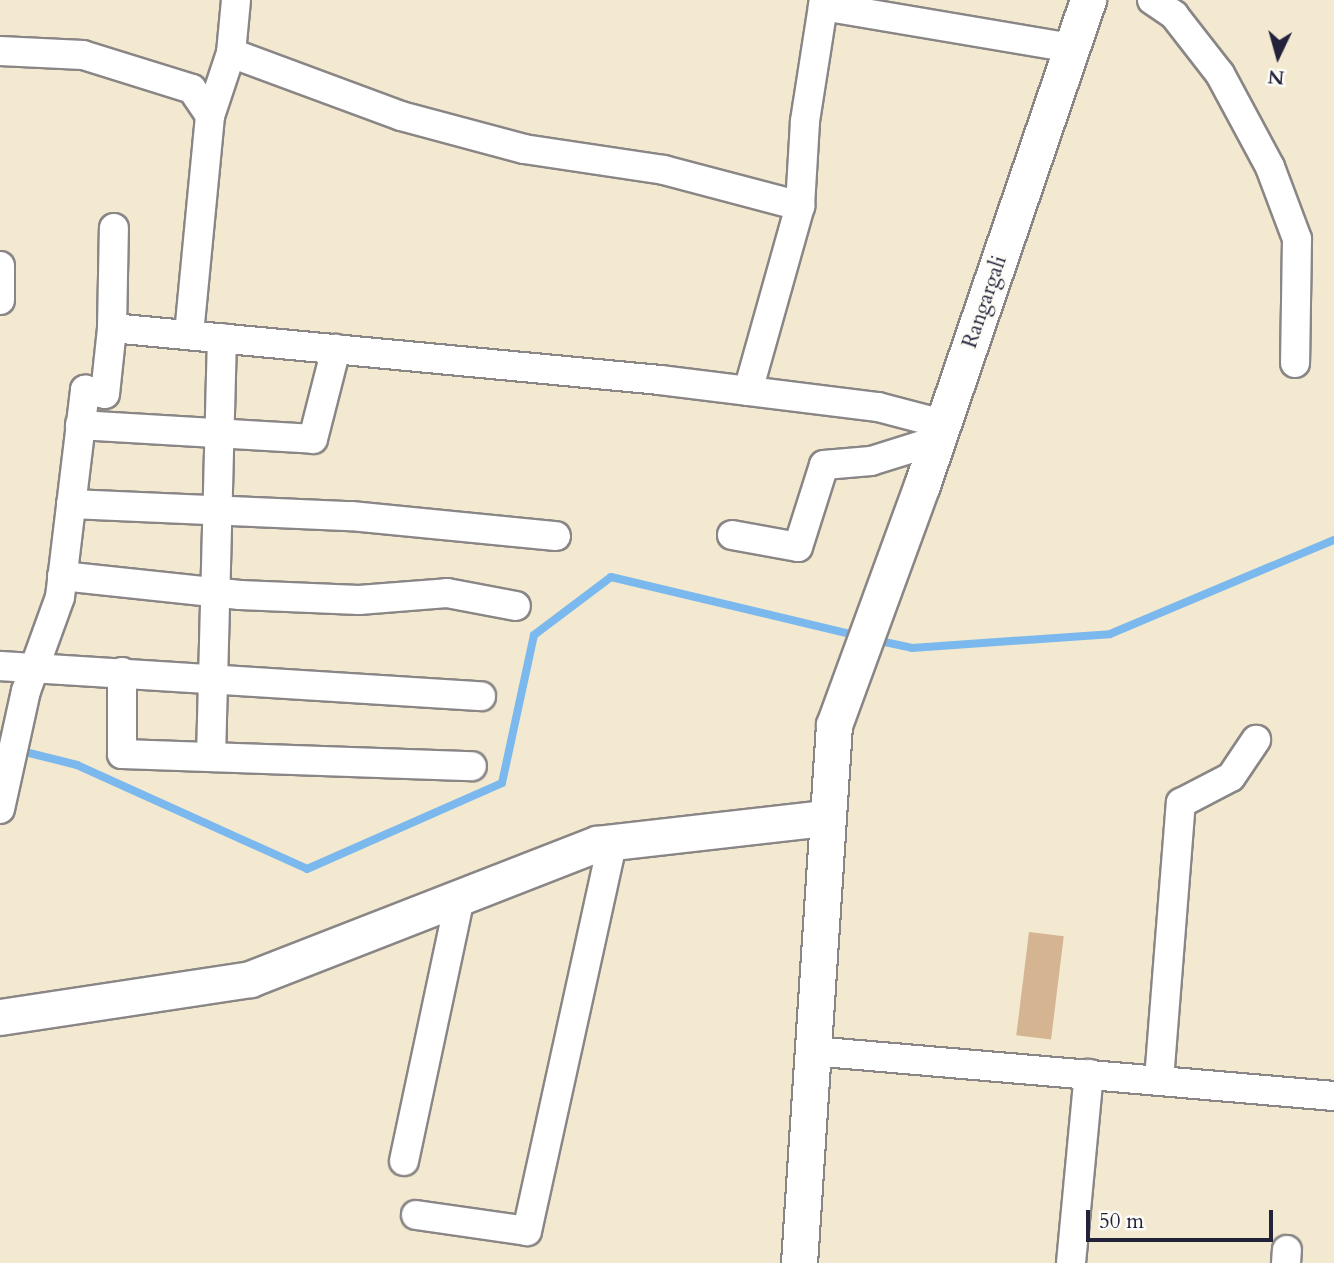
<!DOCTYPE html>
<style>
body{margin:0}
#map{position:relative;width:1334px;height:1263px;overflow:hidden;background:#f2e9d0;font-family:Cardo,serif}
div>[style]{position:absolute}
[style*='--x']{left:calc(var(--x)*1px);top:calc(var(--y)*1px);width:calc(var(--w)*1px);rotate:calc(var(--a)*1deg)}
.stream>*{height:8px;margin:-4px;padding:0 4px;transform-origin:4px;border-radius:4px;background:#7bb8ee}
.building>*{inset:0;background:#d5b491;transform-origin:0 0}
.roads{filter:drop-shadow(2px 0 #8a8686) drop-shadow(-2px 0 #8a8686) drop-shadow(0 2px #8a8686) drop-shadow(0 -2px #8a8686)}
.minor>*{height:28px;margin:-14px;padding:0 14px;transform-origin:14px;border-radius:14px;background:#fff}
.tertiary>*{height:35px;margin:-17.5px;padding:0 17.5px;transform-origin:17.5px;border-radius:17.5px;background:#fff}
span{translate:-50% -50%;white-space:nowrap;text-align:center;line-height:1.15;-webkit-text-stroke:6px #fdfcf7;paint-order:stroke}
.street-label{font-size:21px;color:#22223b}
.north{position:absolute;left:1243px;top:21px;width:70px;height:70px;-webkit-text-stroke:5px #fdfcf7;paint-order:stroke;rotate:185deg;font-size:19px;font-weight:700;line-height:28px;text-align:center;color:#22223b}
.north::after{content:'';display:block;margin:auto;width:24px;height:32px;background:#22223b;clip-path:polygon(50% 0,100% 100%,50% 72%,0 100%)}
.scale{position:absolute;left:1086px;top:1210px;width:187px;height:32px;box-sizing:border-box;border:4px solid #22223b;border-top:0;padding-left:9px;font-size:21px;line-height:24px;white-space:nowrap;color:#22223b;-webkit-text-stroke:5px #fdfcf7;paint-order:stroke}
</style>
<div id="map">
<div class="stream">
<div style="--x:875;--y:640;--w:38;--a:12"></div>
<div style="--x:912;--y:648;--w:198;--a:-4"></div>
<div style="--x:1110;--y:634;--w:243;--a:-22.8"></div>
<div style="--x:17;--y:750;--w:62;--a:14"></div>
<div style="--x:77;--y:765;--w:252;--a:24.3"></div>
<div style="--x:307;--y:869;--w:213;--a:-23.8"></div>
<div style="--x:502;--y:783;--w:151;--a:-77.8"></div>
<div style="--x:534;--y:635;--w:96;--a:-37"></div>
<div style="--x:611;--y:577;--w:255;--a:13.4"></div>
</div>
<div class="building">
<div style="left:1029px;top:932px;width:35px;height:104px;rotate:7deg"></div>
</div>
<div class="roads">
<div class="minor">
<div style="--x:1152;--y:0;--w:27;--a:34"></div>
<div style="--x:1174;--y:15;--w:75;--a:52.1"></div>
<div style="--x:1220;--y:74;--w:106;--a:61.7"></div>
<div style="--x:1270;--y:167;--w:77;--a:69.4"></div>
<div style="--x:1297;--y:239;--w:124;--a:90.9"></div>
<div style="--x:823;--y:6;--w:253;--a:9.6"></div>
<div style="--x:0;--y:51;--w:83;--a:2.8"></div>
<div style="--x:83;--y:55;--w:114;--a:17.3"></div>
<div style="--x:192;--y:89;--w:32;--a:56"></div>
<div style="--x:210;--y:116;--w:220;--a:95.5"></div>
<div style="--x:231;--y:53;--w:181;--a:20.3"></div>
<div style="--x:401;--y:116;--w:127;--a:15"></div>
<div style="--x:524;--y:149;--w:142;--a:8.5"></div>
<div style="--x:664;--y:170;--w:141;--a:14.8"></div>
<div style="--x:210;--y:116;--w:66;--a:-71.6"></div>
<div style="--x:231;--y:53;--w:53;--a:-84.6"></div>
<div style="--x:0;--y:266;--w:34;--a:90"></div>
<div style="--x:112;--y:328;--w:550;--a:5.42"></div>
<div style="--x:660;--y:380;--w:220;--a:7.1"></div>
<div style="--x:878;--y:407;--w:67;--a:14.7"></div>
<div style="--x:748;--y:391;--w:192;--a:-74.3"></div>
<div style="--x:800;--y:206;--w:85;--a:-86.6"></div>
<div style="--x:805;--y:121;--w:122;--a:-81.1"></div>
<div style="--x:80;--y:425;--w:233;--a:3.4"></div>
<div style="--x:313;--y:439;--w:93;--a:-75.7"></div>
<div style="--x:71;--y:504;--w:280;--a:2.5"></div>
<div style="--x:351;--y:516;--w:206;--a:5.6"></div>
<div style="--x:732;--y:535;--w:67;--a:10.3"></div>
<div style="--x:798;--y:547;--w:86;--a:-72.4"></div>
<div style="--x:824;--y:465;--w:47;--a:-4.9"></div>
<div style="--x:871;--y:461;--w:70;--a:-17.4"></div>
<div style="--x:62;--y:576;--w:179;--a:6.1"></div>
<div style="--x:240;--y:595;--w:119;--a:2.4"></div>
<div style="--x:359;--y:600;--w:88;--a:-4.5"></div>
<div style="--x:447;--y:593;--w:70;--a:10.7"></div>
<div style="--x:0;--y:666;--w:482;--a:3.6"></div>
<div style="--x:122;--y:672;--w:82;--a:90"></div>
<div style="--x:122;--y:754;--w:350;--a:2"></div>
<div style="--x:211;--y:757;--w:419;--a:-88.5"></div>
<div style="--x:0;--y:809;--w:121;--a:-77.6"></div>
<div style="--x:26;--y:691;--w:100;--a:-70.1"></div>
<div style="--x:60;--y:597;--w:209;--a:-83.1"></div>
<div style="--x:85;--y:390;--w:20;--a:11"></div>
<div style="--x:105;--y:394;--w:66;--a:-83.9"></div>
<div style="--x:112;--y:328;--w:100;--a:-88.9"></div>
<div style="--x:812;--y:1051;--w:524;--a:4.93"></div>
<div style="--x:1159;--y:1080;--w:278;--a:-85.5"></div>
<div style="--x:1181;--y:803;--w:56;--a:-27.5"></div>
<div style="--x:1231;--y:777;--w:45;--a:-56"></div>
<div style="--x:404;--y:1161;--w:269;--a:-78"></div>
<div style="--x:416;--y:1215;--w:112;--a:8.2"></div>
<div style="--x:527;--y:1231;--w:397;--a:-77.6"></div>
<div style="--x:1071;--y:1263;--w:190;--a:-84.6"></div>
<div style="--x:1286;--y:1263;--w:13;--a:-86"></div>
</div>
<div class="tertiary">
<div style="--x:0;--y:1017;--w:253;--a:-8.6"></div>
<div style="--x:250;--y:979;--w:372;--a:-21.3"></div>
<div style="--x:597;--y:844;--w:230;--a:-6.5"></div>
<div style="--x:799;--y:1263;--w:539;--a:-86.28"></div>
<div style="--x:834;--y:725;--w:256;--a:-69.9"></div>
<div style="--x:922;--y:485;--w:513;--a:-71.11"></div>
</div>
</div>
<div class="street-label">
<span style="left:985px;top:302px;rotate:-71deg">Rangargali</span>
</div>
<div class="north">N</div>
<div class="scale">50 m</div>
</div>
